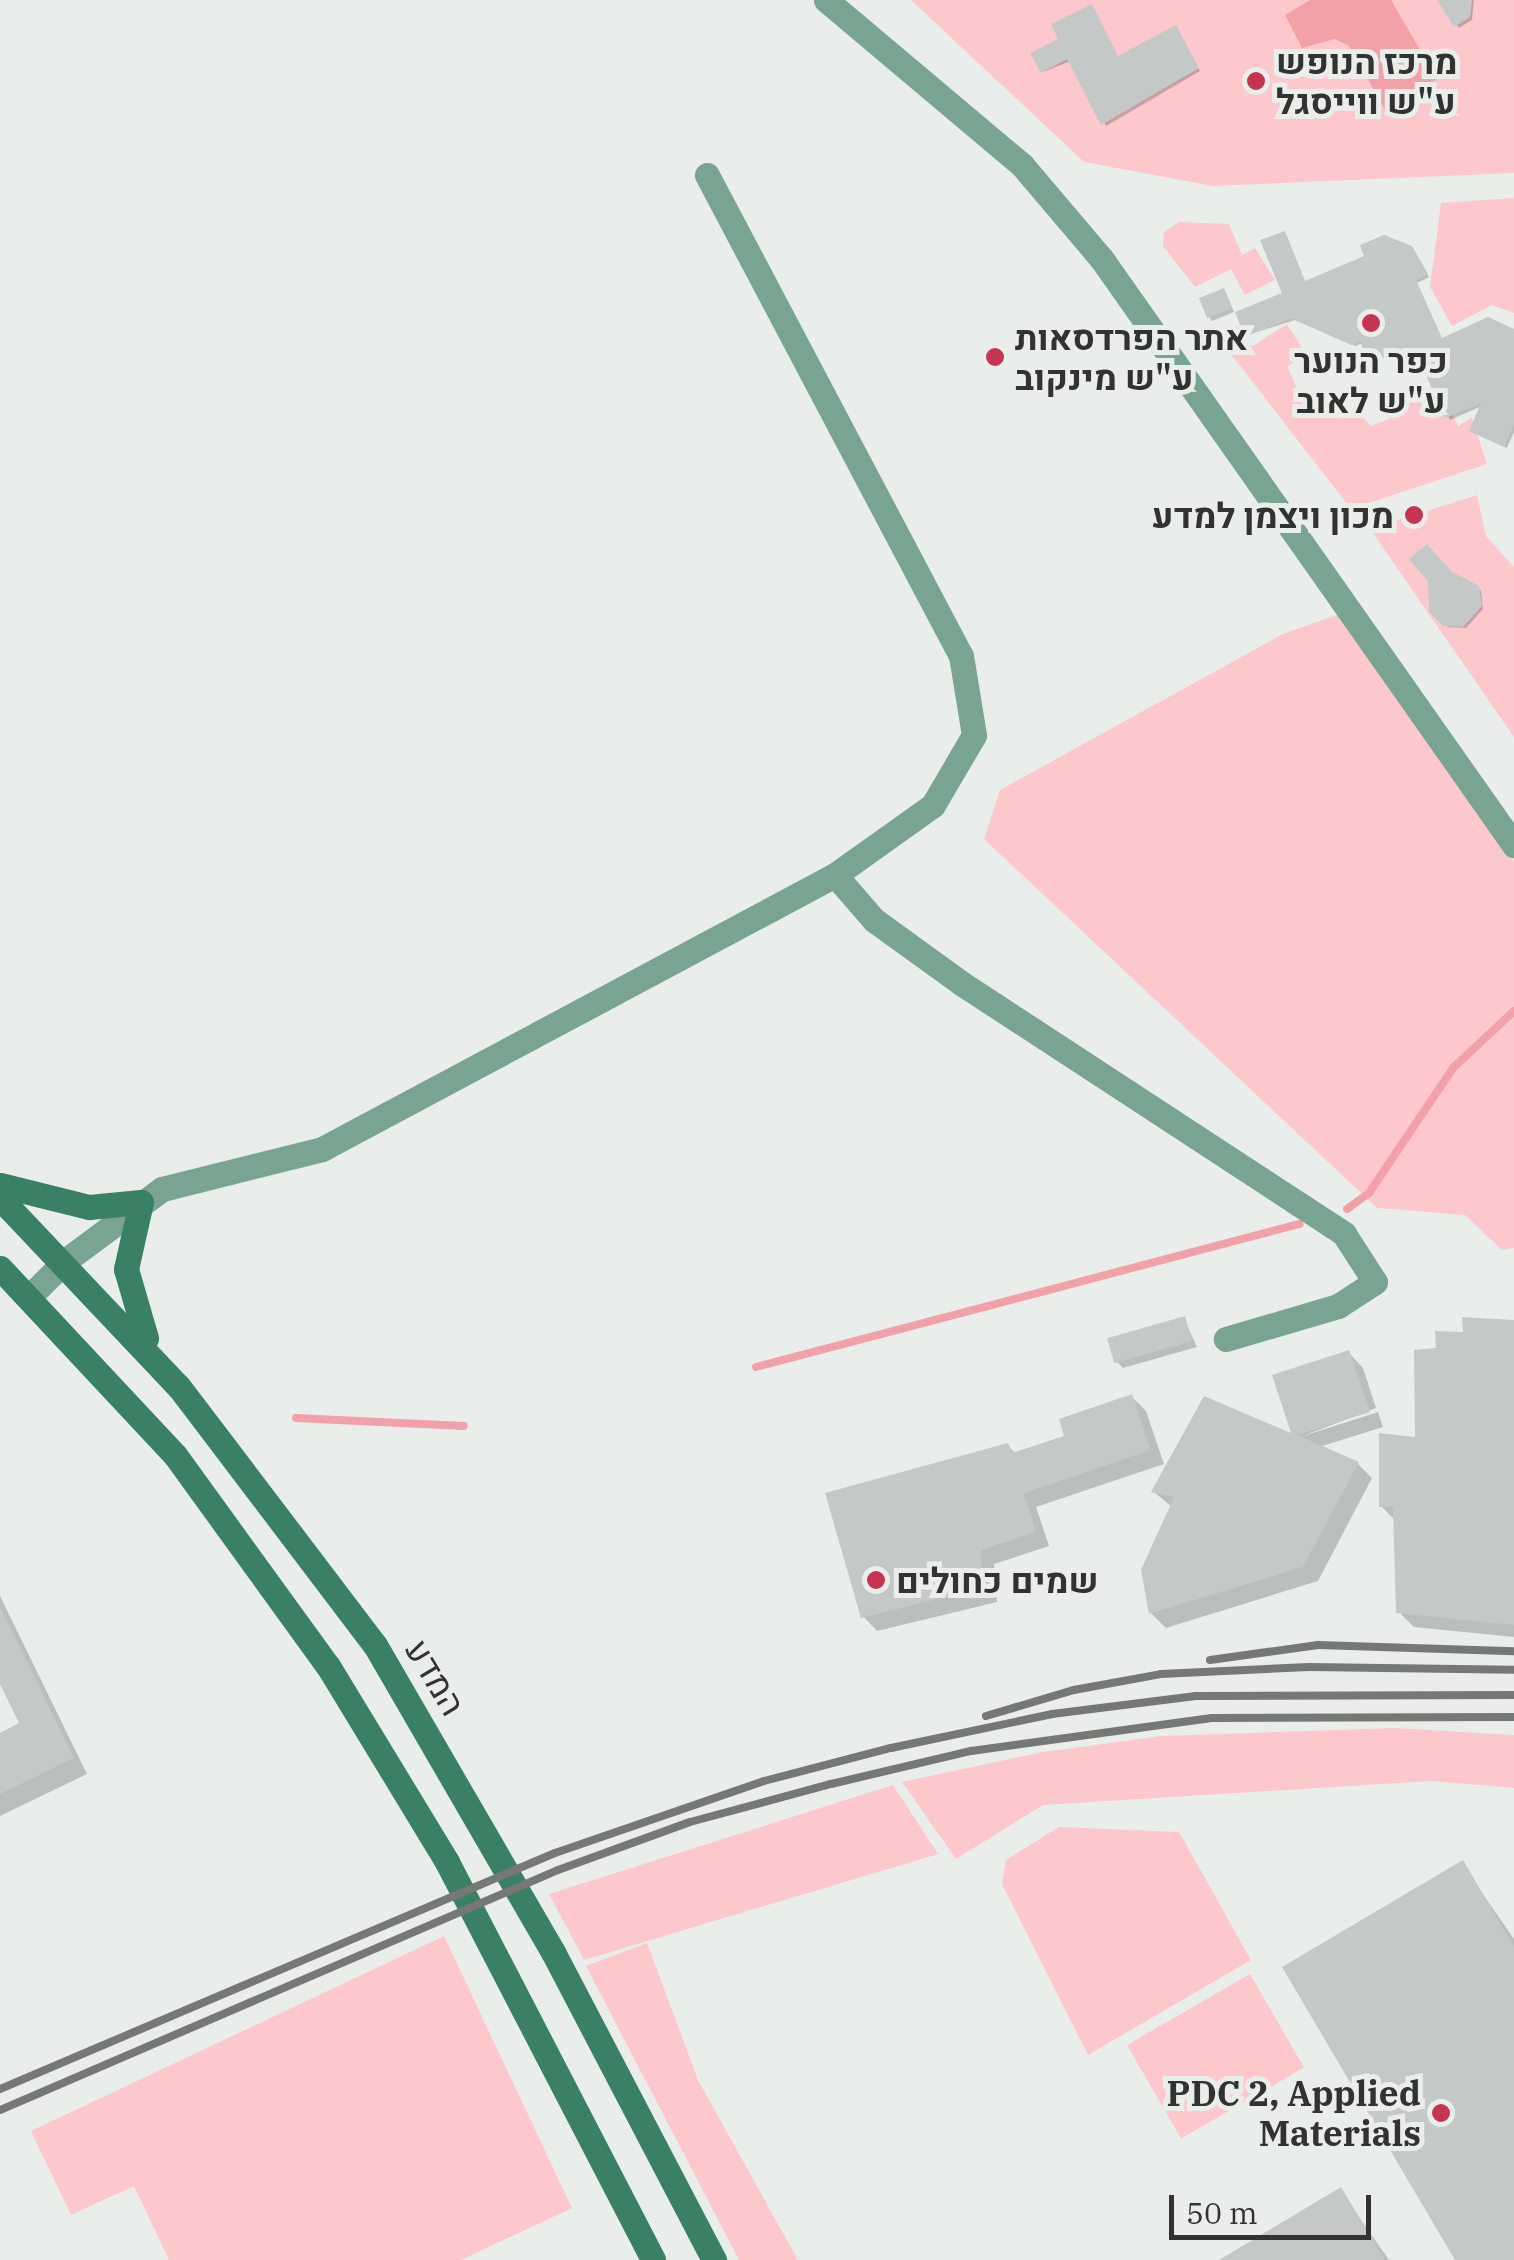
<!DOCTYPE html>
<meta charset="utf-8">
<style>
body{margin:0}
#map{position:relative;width:1514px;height:2260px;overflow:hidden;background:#e9eeeb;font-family:"IBM Plex Serif",Heebo,serif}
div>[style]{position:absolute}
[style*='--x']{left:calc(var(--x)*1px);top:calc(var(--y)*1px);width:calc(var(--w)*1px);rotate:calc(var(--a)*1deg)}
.green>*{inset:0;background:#fcc8cb;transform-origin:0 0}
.water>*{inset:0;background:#f3a1a8}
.shadow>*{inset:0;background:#0003}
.stream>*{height:8px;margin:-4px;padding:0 4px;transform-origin:4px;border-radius:4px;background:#f3a1a8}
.building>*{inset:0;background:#c4c8c6;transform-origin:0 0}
.minor>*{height:25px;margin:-12.5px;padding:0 12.5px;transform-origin:12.5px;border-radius:12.5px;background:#79a491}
.secondary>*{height:25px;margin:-12.5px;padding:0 12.5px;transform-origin:12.5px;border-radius:12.5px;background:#3a8065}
.rail>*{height:8px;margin:-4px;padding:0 4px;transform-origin:4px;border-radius:4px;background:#757876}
.dots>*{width:28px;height:28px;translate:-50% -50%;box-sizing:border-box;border:5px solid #e9eeeb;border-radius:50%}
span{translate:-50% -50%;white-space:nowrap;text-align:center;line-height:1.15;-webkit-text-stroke:10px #e9eeeb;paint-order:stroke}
.poi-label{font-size:35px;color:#313332;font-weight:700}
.left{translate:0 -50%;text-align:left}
.right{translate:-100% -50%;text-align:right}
.street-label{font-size:35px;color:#313332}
.scale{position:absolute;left:1169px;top:2195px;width:202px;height:45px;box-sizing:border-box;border:5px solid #313332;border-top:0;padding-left:12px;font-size:30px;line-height:35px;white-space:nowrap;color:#313332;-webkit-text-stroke:8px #e9eeeb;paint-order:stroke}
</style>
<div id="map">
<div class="green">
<div style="clip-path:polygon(911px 0,1514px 0,1514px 173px,1213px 186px,1084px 162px)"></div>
<div style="clip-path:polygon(1514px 198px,1514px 313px,1492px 305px,1452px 326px,1430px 287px,1441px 203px)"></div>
<div style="clip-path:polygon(1179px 222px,1229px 224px,1242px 255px,1255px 248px,1275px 280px,1245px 295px,1231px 269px,1195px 287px,1163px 246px,1164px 232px)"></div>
<div style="clip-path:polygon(1287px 324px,1307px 356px,1287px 366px,1298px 391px,1321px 404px,1355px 410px,1371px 426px,1399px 415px,1395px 405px,1438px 384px,1458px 426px,1472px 418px,1487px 464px,1351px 509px,1217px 336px,1237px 326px,1244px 344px,1253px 346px)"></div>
<div style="clip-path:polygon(1477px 495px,1486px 536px,1514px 567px,1514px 737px,1370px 529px)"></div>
<div style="clip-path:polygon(1348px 611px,1514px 861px,1514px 1248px,1502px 1250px,1465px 1215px,1377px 1208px,984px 839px,1000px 790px,1283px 634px)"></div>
<div style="clip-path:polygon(1394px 1728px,1514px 1735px,1514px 1788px,1430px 1781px,1043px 1805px,956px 1859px,902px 1782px,1043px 1752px,1162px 1736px)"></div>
<div style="clip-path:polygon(893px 1785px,938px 1854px,584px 1960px,549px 1894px)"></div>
<div style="clip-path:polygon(1059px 1827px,1179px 1832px,1251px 1960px,1088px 2055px,1002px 1884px,1006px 1860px)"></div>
<div style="clip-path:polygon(444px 1936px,572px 2208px,461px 2260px,169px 2260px,134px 2186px,71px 2215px,31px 2131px)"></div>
<div style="clip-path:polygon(647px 1943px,698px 2080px,798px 2260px,739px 2260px,586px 1966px)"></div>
<div style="left:1250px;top:1974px;width:108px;height:142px;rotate:60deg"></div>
</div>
<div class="water">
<div style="clip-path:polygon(1310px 0,1391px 0,1437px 79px,1385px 110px,1349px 46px,1335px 39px,1302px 48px,1285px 15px)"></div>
</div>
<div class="shadow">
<div style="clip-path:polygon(1440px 0,1474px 0,1472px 20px,1459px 28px)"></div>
<div style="clip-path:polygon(1178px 31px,1200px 71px,1106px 126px,1071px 61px,1043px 72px,1061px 40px,1119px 59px)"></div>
<div style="clip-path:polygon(1414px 252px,1429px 277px,1417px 283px,1442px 341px,1514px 331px,1514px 432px,1507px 448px,1471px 431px,1482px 406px,1450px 420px,1429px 376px,1363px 343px,1355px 346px,1295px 320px,1247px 335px,1306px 283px)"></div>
<div style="clip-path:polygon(1226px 293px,1234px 312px,1212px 321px,1210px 318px)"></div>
<div style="clip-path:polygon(1451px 574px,1481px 591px,1483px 609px,1466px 628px,1448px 627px,1432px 611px)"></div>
<div style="clip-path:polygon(1184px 1319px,1197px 1347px,1123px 1368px,1116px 1361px)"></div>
<div style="clip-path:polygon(1514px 1323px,1514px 1637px,1414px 1627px,1399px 1612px,1396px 1521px,1381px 1506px,1417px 1440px,1438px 1350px,1465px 1335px)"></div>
<div style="clip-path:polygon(1349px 1353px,1363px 1368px,1376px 1408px,1300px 1437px,1378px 1412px,1383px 1427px,1319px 1447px,1358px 1464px,1372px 1478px,1318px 1581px,1166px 1628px,1151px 1613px,1172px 1507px,1154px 1492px,1295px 1437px)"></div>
<div style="clip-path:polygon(1132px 1397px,1146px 1411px,1164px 1464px,1036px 1507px,1049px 1546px,994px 1564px,997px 1602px,877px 1631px,863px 1616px,1008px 1446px,1016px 1454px,1067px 1437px)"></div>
<div style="clip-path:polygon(0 1596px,87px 1774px,0 1816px,0 1736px,22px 1725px,0 1679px)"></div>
<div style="clip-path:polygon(1462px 1864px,1514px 1939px,1514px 2260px,1458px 2260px)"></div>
<div style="clip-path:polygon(1340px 2190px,1389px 2260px,1251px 2260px)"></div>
</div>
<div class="stream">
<div style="--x:1347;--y:1209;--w:27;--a:-36"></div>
<div style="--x:1369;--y:1193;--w:151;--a:-56.1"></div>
<div style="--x:1453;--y:1068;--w:83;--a:-43.1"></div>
<div style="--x:756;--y:1367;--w:562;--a:-14.75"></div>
<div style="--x:296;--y:1418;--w:168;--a:2.7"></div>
</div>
<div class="building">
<div style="clip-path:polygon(1437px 0,1472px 0,1470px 17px,1454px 27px)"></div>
<div style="clip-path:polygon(1092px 4px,1118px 56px,1176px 25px,1199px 68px,1101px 125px,1067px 59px,1041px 73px,1030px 53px,1058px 39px,1051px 24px)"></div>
<div style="clip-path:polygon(1285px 231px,1305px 281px,1364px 256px,1360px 245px,1384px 235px,1412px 246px,1428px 274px,1416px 280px,1442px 338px,1488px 317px,1514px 329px,1514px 424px,1504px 447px,1469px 431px,1481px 403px,1445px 418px,1426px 375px,1364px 351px,1360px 341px,1351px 345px,1291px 318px,1245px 337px,1235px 312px,1282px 293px,1260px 240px)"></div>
<div style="left:1224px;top:288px;width:22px;height:27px;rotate:68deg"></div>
<div style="clip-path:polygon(1427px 544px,1452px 572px,1479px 586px,1482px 606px,1463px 627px,1443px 626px,1429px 612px,1428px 581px,1409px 559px)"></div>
<div style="left:1185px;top:1316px;width:26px;height:81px;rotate:74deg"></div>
<div style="clip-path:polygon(1462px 1317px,1514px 1320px,1514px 1625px,1396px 1613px,1393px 1507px,1379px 1507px,1379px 1433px,1415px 1437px,1414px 1350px,1436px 1348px,1435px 1331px,1463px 1332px)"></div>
<div style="clip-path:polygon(1349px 1350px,1370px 1412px,1297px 1435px,1359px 1462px,1303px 1567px,1149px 1614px,1141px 1570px,1174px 1497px,1151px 1492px,1204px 1396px,1291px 1433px,1272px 1375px)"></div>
<div style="clip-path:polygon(1132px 1394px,1151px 1450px,1024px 1493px,1036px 1532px,981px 1550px,983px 1588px,861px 1618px,825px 1493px,1008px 1443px,1012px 1453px,1064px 1436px,1059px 1419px)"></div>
<div style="clip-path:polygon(0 1607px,74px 1758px,0 1794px,0 1733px,19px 1723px,0 1684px)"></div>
<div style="clip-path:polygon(1463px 1860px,1514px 1947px,1514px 2260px,1455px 2260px,1282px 1967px)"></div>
<div style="clip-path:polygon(1341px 2187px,1385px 2260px,1219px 2260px)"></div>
</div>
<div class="minor">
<div style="--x:826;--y:0;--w:256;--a:40.1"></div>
<div style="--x:1022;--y:165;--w:122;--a:49.7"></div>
<div style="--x:1101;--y:258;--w:718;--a:54.87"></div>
<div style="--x:835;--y:875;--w:60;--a:49.1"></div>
<div style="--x:874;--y:920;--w:107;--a:35.9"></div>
<div style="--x:961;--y:983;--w:458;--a:33.2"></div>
<div style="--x:1344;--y:1234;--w:57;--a:57.1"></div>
<div style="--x:1375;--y:1282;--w:44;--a:147"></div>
<div style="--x:1338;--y:1306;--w:117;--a:163.6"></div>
<div style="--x:30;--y:1296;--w:49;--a:-45"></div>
<div style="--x:65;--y:1261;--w:121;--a:-36.6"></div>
<div style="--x:162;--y:1189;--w:165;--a:-14"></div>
<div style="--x:322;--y:1149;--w:582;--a:-28.11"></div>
<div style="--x:835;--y:875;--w:120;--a:-35.5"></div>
<div style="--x:933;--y:805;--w:81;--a:-59.6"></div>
<div style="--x:974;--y:735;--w:80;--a:-99.3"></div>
<div style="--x:961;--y:656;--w:544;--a:-117.84"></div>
</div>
<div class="secondary">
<div style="--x:0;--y:1185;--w:92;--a:13.9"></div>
<div style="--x:89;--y:1207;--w:52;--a:-5.5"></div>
<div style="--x:141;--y:1202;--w:69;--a:102.6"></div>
<div style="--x:126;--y:1269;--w:72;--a:73.8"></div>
<div style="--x:0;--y:1198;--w:260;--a:46.6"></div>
<div style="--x:179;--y:1387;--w:324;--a:52.8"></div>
<div style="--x:375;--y:1645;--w:355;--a:59.9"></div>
<div style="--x:553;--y:1952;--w:348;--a:62.4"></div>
<div style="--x:0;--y:1268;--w:256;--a:46.9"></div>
<div style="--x:175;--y:1455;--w:261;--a:54.1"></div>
<div style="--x:328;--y:1666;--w:229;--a:58.7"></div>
<div style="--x:447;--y:1862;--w:448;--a:62.6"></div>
</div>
<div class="rail">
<div style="--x:1210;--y:1660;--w:109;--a:-7.9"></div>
<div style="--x:1318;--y:1645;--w:196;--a:1.8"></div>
<div style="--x:986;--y:1716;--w:92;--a:-16.5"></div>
<div style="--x:1074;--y:1690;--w:88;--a:-10.4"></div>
<div style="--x:1161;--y:1674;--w:148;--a:-2.7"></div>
<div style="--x:1309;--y:1667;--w:205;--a:0.8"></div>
<div style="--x:0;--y:2089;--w:603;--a:-23.04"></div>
<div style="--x:555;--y:1853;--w:221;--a:-19"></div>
<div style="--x:764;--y:1781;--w:131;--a:-14.6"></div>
<div style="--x:891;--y:1748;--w:165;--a:-11.9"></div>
<div style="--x:1052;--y:1714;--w:145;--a:-7.1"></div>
<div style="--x:1196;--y:1696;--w:318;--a:-0.2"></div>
<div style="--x:0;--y:2110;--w:607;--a:-23.27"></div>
<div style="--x:558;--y:1870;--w:140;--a:-20"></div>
<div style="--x:690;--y:1822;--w:146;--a:-15.1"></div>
<div style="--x:831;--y:1784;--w:144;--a:-13.3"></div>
<div style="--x:971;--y:1751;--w:243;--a:-7.8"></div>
<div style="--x:1212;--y:1718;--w:302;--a:-0.2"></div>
</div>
<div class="dots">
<div style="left:1256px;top:81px;background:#c53552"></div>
<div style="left:1371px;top:323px;background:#c53552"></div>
<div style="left:995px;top:357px;background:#c53552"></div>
<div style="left:1414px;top:515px;background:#c53552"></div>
<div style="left:876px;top:1580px;background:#c53552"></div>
<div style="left:1441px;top:2113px;background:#c53552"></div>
</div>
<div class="poi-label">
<span class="left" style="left:1276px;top:81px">מרכז הנופש<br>ע"ש ווייסגל</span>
<span class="left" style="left:1015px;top:357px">אתר הפרדסאות<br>ע"ש מינקוב</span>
<span style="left:1371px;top:380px">כפר הנוער<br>ע"ש לאוב</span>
<span class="right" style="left:1394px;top:515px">מכון ויצמן למדע</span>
<span class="left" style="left:896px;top:1580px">שמים כחולים</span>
<span class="right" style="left:1421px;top:2113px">PDC 2, Applied<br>Materials</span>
</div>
<div class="street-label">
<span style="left:436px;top:1677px;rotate:59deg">המדע</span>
</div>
<div class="scale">50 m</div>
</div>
